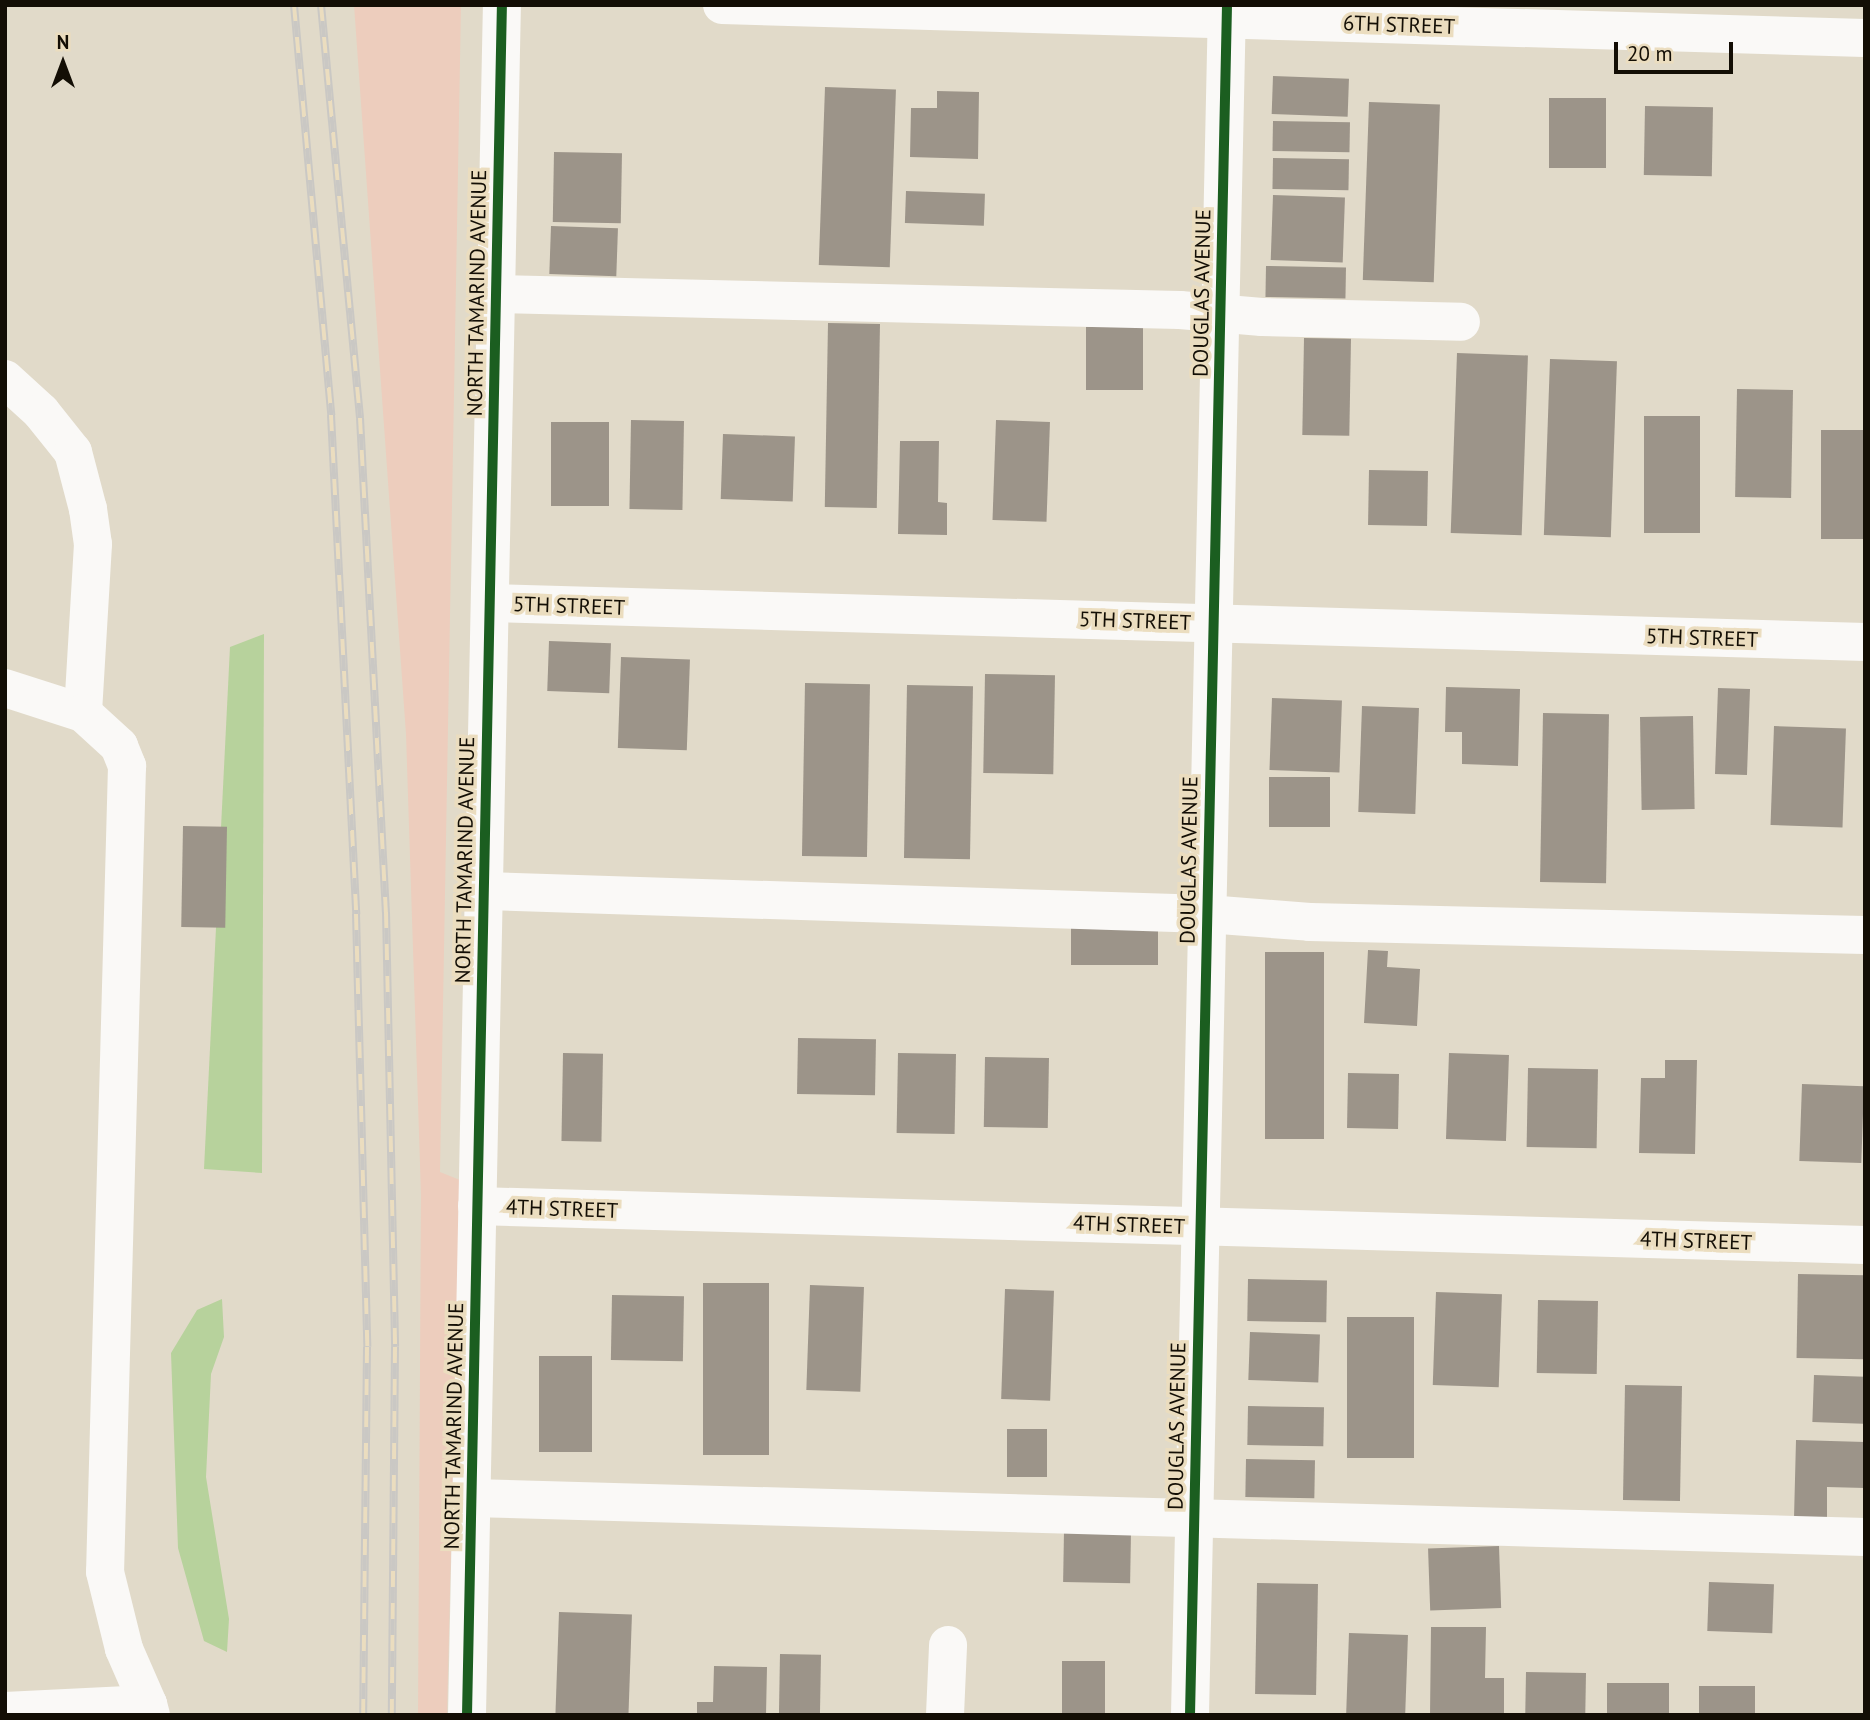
<!DOCTYPE html>
<style>
body{margin:0}
#map{position:relative;width:1870px;height:1720px;overflow:hidden;background:#e1dac9;font-family:"PT Sans",sans-serif}
div>[style]{position:absolute}
[style*='--x']{left:calc(var(--x)*1px);top:calc(var(--y)*1px);width:calc(var(--w)*1px);rotate:calc(var(--a)*1deg)}
.green>*{inset:0;background:#edcdbd}
.water>*{inset:0;background:#b7d29c}
.building>*{inset:0;background:#9c9489;transform-origin:0 0}
.minor>*{height:38px;margin:-19px;padding:0 19px;transform-origin:19px;border-radius:19px;background:#faf9f7}
.rail>*{height:8px;margin-top:-4px;transform-origin:0;background:repeating-linear-gradient(90deg,#ebddbf 0 16px,#cac8c4 0 32px);box-sizing:border-box;border-block:2px solid #cac8c4}
.cycleway>*{height:10px;margin:-5px;padding:0 5px;transform-origin:5px;border-radius:5px;background:#1b5e20}
span{translate:-50% -50%;white-space:nowrap;text-align:center;line-height:1.15;-webkit-text-stroke:7px #ebddbf;paint-order:stroke}
.street-label{font-size:21px;color:#130e05}
.frame{position:absolute;inset:0;border:7px solid #130e05;pointer-events:none}
.north{position:absolute;left:28px;top:28px;width:70px;height:70px;-webkit-text-stroke:5px #ebddbf;paint-order:stroke;rotate:0deg;font-size:19px;font-weight:700;line-height:28px;text-align:center;color:#130e05}
.north::after{content:'';display:block;margin:auto;width:24px;height:32px;background:#130e05;clip-path:polygon(50% 0,100% 100%,50% 72%,0 100%)}
.scale{position:absolute;left:1614px;top:42px;width:119px;height:32px;box-sizing:border-box;border:4px solid #130e05;border-top:0;padding-left:9px;font-size:21px;line-height:24px;white-space:nowrap;color:#130e05;-webkit-text-stroke:5px #ebddbf;paint-order:stroke}
</style>
<div id="map">
<div class="green">
<div style="clip-path:polygon(354px 5px,461px 5px,440px 1172px,460px 1180px,447px 1715px,418px 1715px,421px 1195px,406px 734px)"></div>
</div>
<div class="water">
<div style="clip-path:polygon(264px 634px,262px 1173px,204px 1169px,230px 647px)"></div>
<div style="clip-path:polygon(222px 1299px,224px 1337px,211px 1374px,206px 1477px,229px 1619px,227px 1652px,204px 1641px,178px 1548px,171px 1353px,197px 1310px)"></div>
</div>
<div class="building">
<div style="left:1273px;top:76px;width:76px;height:38px;rotate:2deg"></div>
<div style="left:825px;top:87px;width:71px;height:178px;rotate:2deg"></div>
<div style="clip-path:polygon(937px 91px,979px 92px,978px 159px,910px 157px,911px 108px,937px 108px)"></div>
<div style="left:1549px;top:98px;width:57px;height:70px"></div>
<div style="left:1369px;top:102px;width:71px;height:178px;rotate:2deg"></div>
<div style="left:1645px;top:106px;width:68px;height:69px;rotate:1deg"></div>
<div style="left:1273px;top:121px;width:77px;height:30px;rotate:1deg"></div>
<div style="left:554px;top:152px;width:68px;height:70px;rotate:1deg"></div>
<div style="left:1273px;top:158px;width:76px;height:31px;rotate:1deg"></div>
<div style="left:906px;top:191px;width:79px;height:32px;rotate:2deg"></div>
<div style="left:1273px;top:195px;width:72px;height:65px;rotate:2deg"></div>
<div style="left:551px;top:226px;width:67px;height:48px;rotate:2deg"></div>
<div style="left:1266px;top:266px;width:80px;height:31px;rotate:1deg"></div>
<div style="left:828px;top:323px;width:52px;height:184px;rotate:1deg"></div>
<div style="left:1086px;top:327px;width:57px;height:63px"></div>
<div style="left:1304px;top:338px;width:47px;height:97px;rotate:1deg"></div>
<div style="left:1457px;top:353px;width:71px;height:180px;rotate:2deg"></div>
<div style="left:1550px;top:359px;width:67px;height:176px;rotate:2deg"></div>
<div style="left:1737px;top:389px;width:56px;height:108px;rotate:1deg"></div>
<div style="left:1644px;top:416px;width:56px;height:117px"></div>
<div style="left:631px;top:420px;width:53px;height:89px;rotate:1deg"></div>
<div style="left:996px;top:420px;width:54px;height:100px;rotate:2deg"></div>
<div style="left:551px;top:422px;width:58px;height:84px"></div>
<div style="left:1821px;top:430px;width:44px;height:109px"></div>
<div style="left:723px;top:434px;width:72px;height:65px;rotate:2deg"></div>
<div style="clip-path:polygon(900px 441px,939px 441px,938px 502px,947px 503px,947px 535px,898px 534px)"></div>
<div style="left:1369px;top:470px;width:59px;height:55px;rotate:1deg"></div>
<div style="left:549px;top:641px;width:62px;height:50px;rotate:2deg"></div>
<div style="left:621px;top:657px;width:69px;height:91px;rotate:2deg"></div>
<div style="left:985px;top:674px;width:70px;height:99px;rotate:1deg"></div>
<div style="left:805px;top:683px;width:65px;height:173px;rotate:1deg"></div>
<div style="left:907px;top:685px;width:66px;height:173px;rotate:1deg"></div>
<div style="clip-path:polygon(1446px 687px,1520px 689px,1518px 766px,1462px 764px,1462px 732px,1445px 732px)"></div>
<div style="left:1718px;top:688px;width:32px;height:86px;rotate:2deg"></div>
<div style="left:1272px;top:698px;width:70px;height:72px;rotate:2deg"></div>
<div style="left:1362px;top:706px;width:57px;height:106px;rotate:2deg"></div>
<div style="left:1543px;top:713px;width:66px;height:169px;rotate:1deg"></div>
<div style="left:1693px;top:716px;width:93px;height:53px;rotate:89deg"></div>
<div style="left:1774px;top:726px;width:72px;height:99px;rotate:2deg"></div>
<div style="left:1269px;top:777px;width:61px;height:50px"></div>
<div style="left:183px;top:826px;width:44px;height:101px;rotate:1deg"></div>
<div style="left:1071px;top:920px;width:87px;height:45px"></div>
<div style="clip-path:polygon(1368px 950px,1388px 951px,1387px 967px,1420px 969px,1417px 1026px,1364px 1023px)"></div>
<div style="left:1265px;top:952px;width:59px;height:187px"></div>
<div style="left:798px;top:1038px;width:78px;height:56px;rotate:1deg"></div>
<div style="left:563px;top:1053px;width:40px;height:88px;rotate:1deg"></div>
<div style="left:898px;top:1053px;width:58px;height:80px;rotate:1deg"></div>
<div style="left:1449px;top:1053px;width:60px;height:86px;rotate:2deg"></div>
<div style="left:985px;top:1057px;width:64px;height:70px;rotate:1deg"></div>
<div style="clip-path:polygon(1665px 1060px,1697px 1060px,1695px 1154px,1639px 1153px,1641px 1078px,1665px 1078px)"></div>
<div style="left:1528px;top:1068px;width:70px;height:79px;rotate:1deg"></div>
<div style="left:1348px;top:1073px;width:51px;height:55px;rotate:1deg"></div>
<div style="left:1802px;top:1084px;width:62px;height:77px;rotate:2deg"></div>
<div style="left:1798px;top:1274px;width:67px;height:84px;rotate:1deg"></div>
<div style="left:1248px;top:1279px;width:79px;height:42px;rotate:1deg"></div>
<div style="left:703px;top:1283px;width:66px;height:172px"></div>
<div style="left:810px;top:1285px;width:54px;height:105px;rotate:2deg"></div>
<div style="left:1005px;top:1289px;width:49px;height:110px;rotate:2deg"></div>
<div style="left:1436px;top:1292px;width:66px;height:93px;rotate:2deg"></div>
<div style="left:612px;top:1295px;width:72px;height:65px;rotate:1deg"></div>
<div style="left:1538px;top:1300px;width:60px;height:73px;rotate:1deg"></div>
<div style="left:1347px;top:1317px;width:67px;height:141px"></div>
<div style="left:1250px;top:1332px;width:70px;height:48px;rotate:2deg"></div>
<div style="left:539px;top:1356px;width:53px;height:96px"></div>
<div style="left:1814px;top:1375px;width:51px;height:47px;rotate:2deg"></div>
<div style="left:1625px;top:1385px;width:57px;height:115px;rotate:1deg"></div>
<div style="left:1248px;top:1406px;width:76px;height:39px;rotate:1deg"></div>
<div style="left:1007px;top:1429px;width:40px;height:48px"></div>
<div style="clip-path:polygon(1796px 1440px,1865px 1442px,1865px 1488px,1827px 1487px,1827px 1518px,1794px 1518px)"></div>
<div style="left:1246px;top:1459px;width:69px;height:38px;rotate:1deg"></div>
<div style="left:1064px;top:1531px;width:67px;height:51px;rotate:1deg"></div>
<div style="left:1499px;top:1546px;width:62px;height:71px;rotate:88deg"></div>
<div style="left:1709px;top:1582px;width:65px;height:49px;rotate:2deg"></div>
<div style="left:1257px;top:1583px;width:61px;height:111px;rotate:1deg"></div>
<div style="left:559px;top:1612px;width:73px;height:102px;rotate:2deg"></div>
<div style="clip-path:polygon(1431px 1627px,1486px 1627px,1485px 1678px,1504px 1678px,1504px 1715px,1430px 1715px)"></div>
<div style="left:1349px;top:1633px;width:59px;height:82px;rotate:2deg"></div>
<div style="left:780px;top:1654px;width:41px;height:61px;rotate:1deg"></div>
<div style="left:1062px;top:1661px;width:43px;height:54px"></div>
<div style="clip-path:polygon(714px 1666px,767px 1667px,766px 1715px,697px 1715px,697px 1702px,713px 1702px)"></div>
<div style="left:1526px;top:1672px;width:60px;height:43px;rotate:1deg"></div>
<div style="left:1669px;top:1683px;width:32px;height:62px;rotate:90deg"></div>
<div style="left:1699px;top:1686px;width:56px;height:29px"></div>
</div>
<div class="minor">
<div style="--x:722;--y:5;--w:1143;--a:1.65"></div>
<div style="--x:496;--y:294;--w:684;--a:1.34"></div>
<div style="--x:1180;--y:310;--w:82;--a:4.9"></div>
<div style="--x:1262;--y:317;--w:199;--a:1.4"></div>
<div style="--x:5;--y:379;--w:49;--a:42.5"></div>
<div style="--x:41;--y:412;--w:51;--a:51.3"></div>
<div style="--x:73;--y:452;--w:59;--a:75.3"></div>
<div style="--x:88;--y:509;--w:35;--a:82"></div>
<div style="--x:93;--y:544;--w:169;--a:93.4"></div>
<div style="--x:490;--y:603;--w:1376;--a:1.62"></div>
<div style="--x:5;--y:688;--w:82;--a:17.8"></div>
<div style="--x:83;--y:713;--w:49;--a:42.5"></div>
<div style="--x:119;--y:746;--w:22;--a:68"></div>
<div style="--x:127;--y:766;--w:806;--a:91.56"></div>
<div style="--x:105;--y:1572;--w:79;--a:76.1"></div>
<div style="--x:124;--y:1649;--w:60;--a:66.4"></div>
<div style="--x:484;--y:891;--w:723;--a:1.82"></div>
<div style="--x:1207;--y:914;--w:103;--a:4.4"></div>
<div style="--x:1310;--y:922;--w:555;--a:1.34"></div>
<div style="--x:477;--y:1206;--w:1389;--a:1.61"></div>
<div style="--x:471;--y:1498;--w:1395;--a:1.6"></div>
<div style="--x:5;--y:1711;--w:143;--a:-2.8"></div>
<div style="--x:148;--y:1704;--w:11;--a:75"></div>
<div style="--x:467;--y:1715;--w:1710;--a:-88.83"></div>
<div style="--x:945;--y:1715;--w:70;--a:-87.5"></div>
<div style="--x:1190;--y:1715;--w:1710;--a:-88.76"></div>
</div>
<div class="rail">
<div style="--x:294;--y:5;--w:412;--a:84.8"></div>
<div style="--x:331;--y:415;--w:500;--a:87.1"></div>
<div style="--x:356;--y:914;--w:433;--a:88.5"></div>
<div style="--x:367;--y:1347;--w:368;--a:90.6"></div>
<div style="--x:321;--y:5;--w:415;--a:84.6"></div>
<div style="--x:360;--y:418;--w:495;--a:87"></div>
<div style="--x:386;--y:912;--w:435;--a:88.8"></div>
<div style="--x:395;--y:1347;--w:368;--a:90.5"></div>
</div>
<div class="cycleway">
<div style="--x:467;--y:1715;--w:1710;--a:-88.83"></div>
<div style="--x:1190;--y:1715;--w:1710;--a:-88.76"></div>
</div>
<div class="street-label">
<span style="left:1399px;top:25px;rotate:2deg">6TH STREET</span>
<span style="left:477px;top:293px;rotate:-89deg">NORTH TAMARIND AVENUE</span>
<span style="left:1202px;top:293px;rotate:-89deg">DOUGLAS AVENUE</span>
<span style="left:569px;top:606px;rotate:2deg">5TH STREET</span>
<span style="left:1135px;top:621px;rotate:2deg">5TH STREET</span>
<span style="left:1702px;top:638px;rotate:2deg">5TH STREET</span>
<span style="left:465px;top:860px;rotate:-89deg">NORTH TAMARIND AVENUE</span>
<span style="left:1189px;top:860px;rotate:-89deg">DOUGLAS AVENUE</span>
<span style="left:562px;top:1209px;rotate:2deg">4TH STREET</span>
<span style="left:1129px;top:1225px;rotate:2deg">4TH STREET</span>
<span style="left:1696px;top:1241px;rotate:2deg">4TH STREET</span>
<span style="left:454px;top:1426px;rotate:-89deg">NORTH TAMARIND AVENUE</span>
<span style="left:1177px;top:1426px;rotate:-89deg">DOUGLAS AVENUE</span>
</div>
<div class="frame"></div>
<div class="north">N</div>
<div class="scale">20 m</div>
</div>
